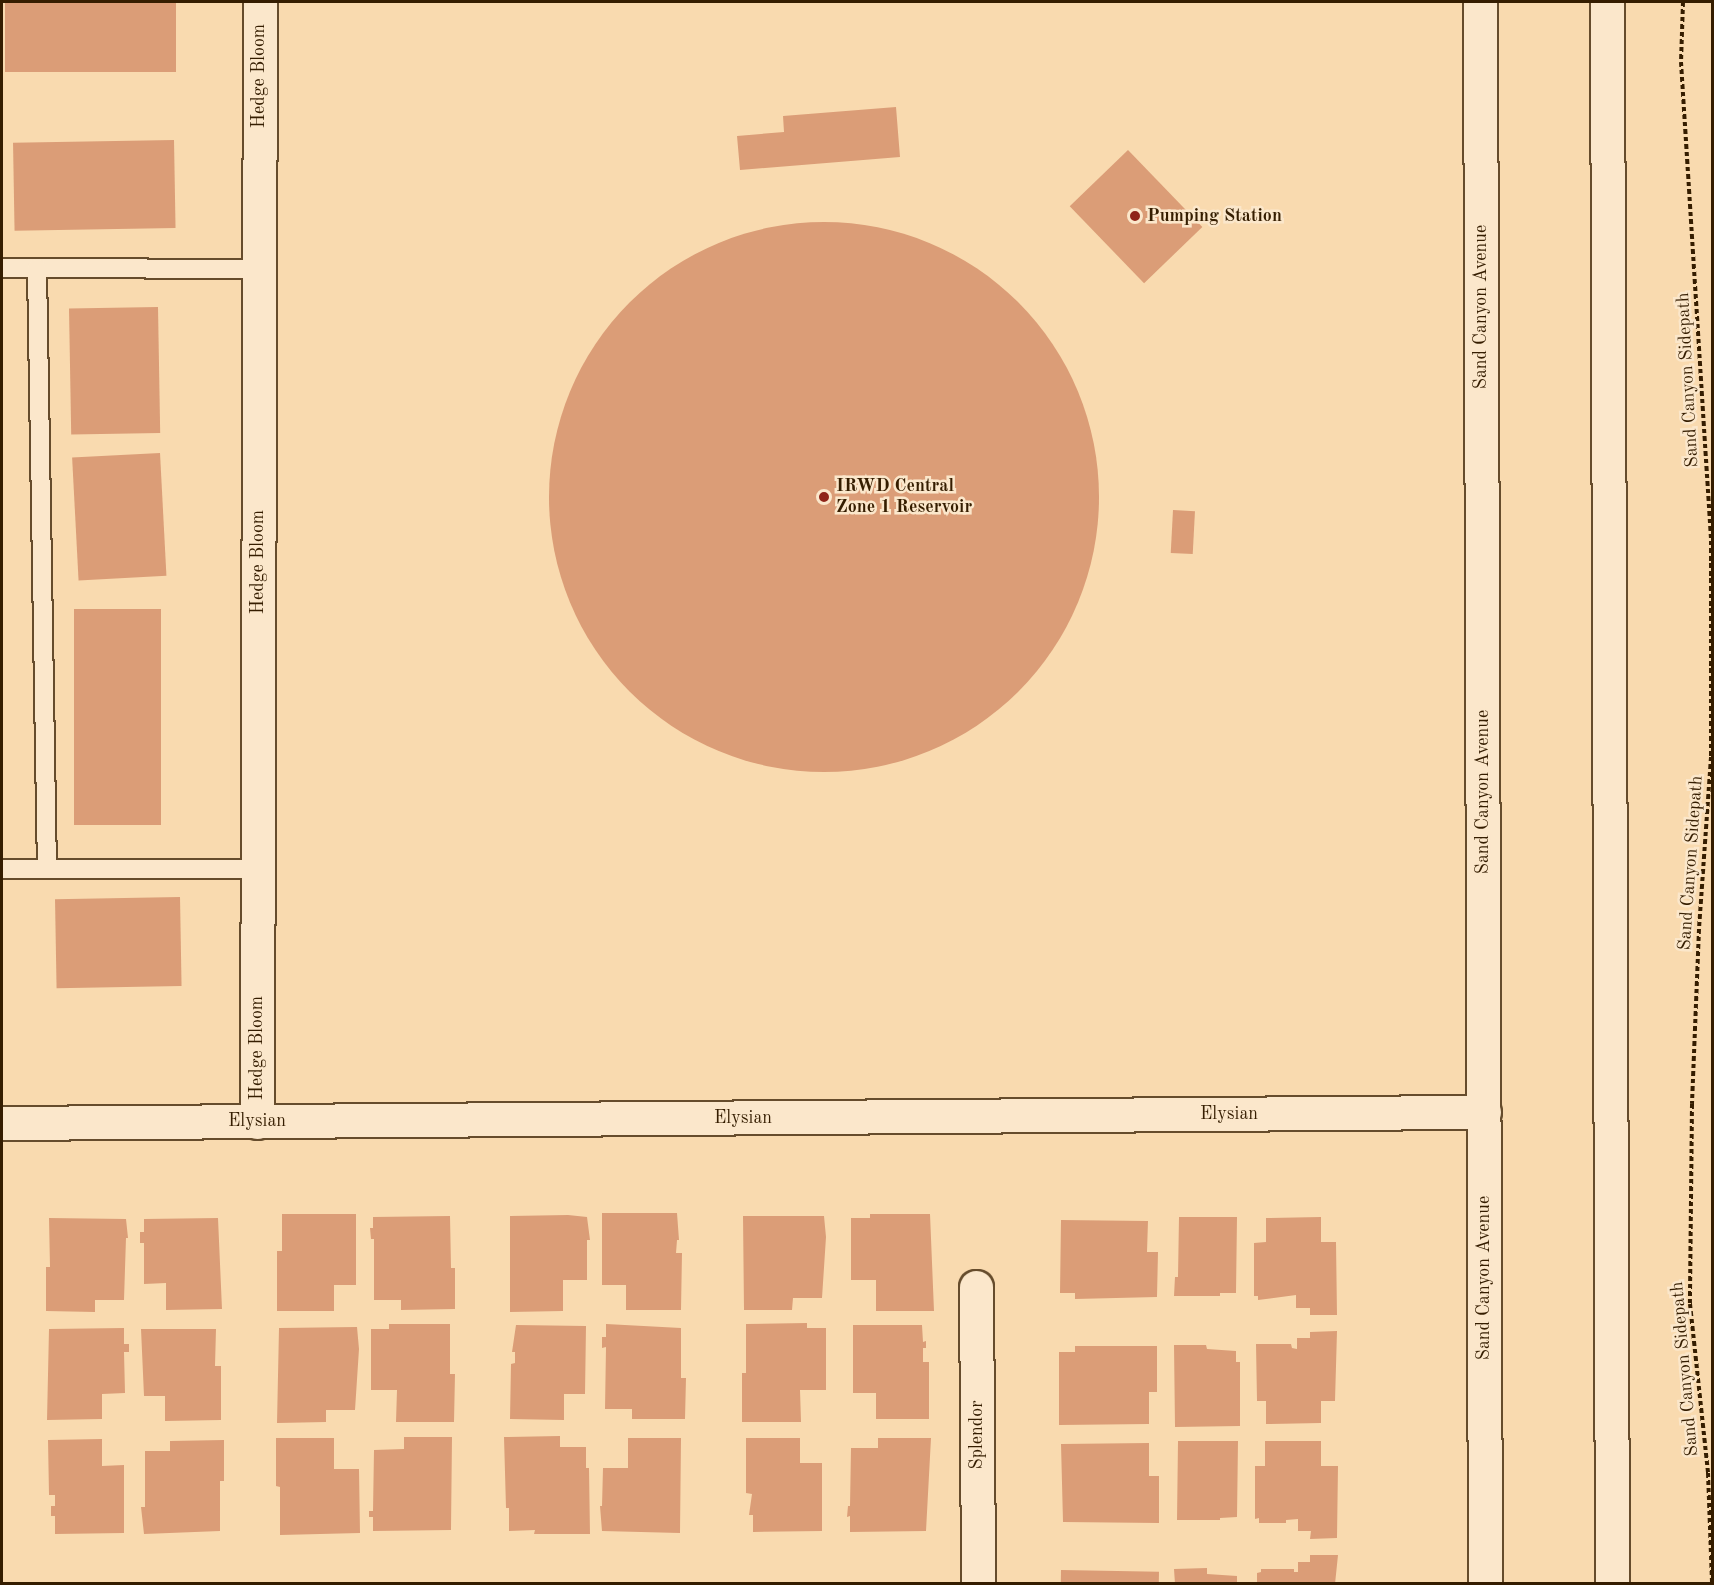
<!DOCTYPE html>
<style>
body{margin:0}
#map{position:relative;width:1714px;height:1585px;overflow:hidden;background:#f9daaf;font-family:"Old Standard TT",serif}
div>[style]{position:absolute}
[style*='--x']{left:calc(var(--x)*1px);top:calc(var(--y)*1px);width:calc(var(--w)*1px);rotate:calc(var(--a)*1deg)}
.building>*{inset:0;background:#db9d77;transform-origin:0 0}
.round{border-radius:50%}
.path>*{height:4px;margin-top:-2px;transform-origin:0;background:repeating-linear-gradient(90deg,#351d00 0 4.5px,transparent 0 7.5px)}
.roads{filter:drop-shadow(2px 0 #664c2c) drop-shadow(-2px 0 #664c2c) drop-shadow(0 2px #664c2c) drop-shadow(0 -2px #664c2c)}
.lane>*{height:18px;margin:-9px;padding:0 9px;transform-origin:9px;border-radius:9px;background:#fbe7cb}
.street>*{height:33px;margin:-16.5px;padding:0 16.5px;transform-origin:16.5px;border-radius:16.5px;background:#fbe7cb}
.secondary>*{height:33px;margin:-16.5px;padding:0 16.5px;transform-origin:16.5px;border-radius:16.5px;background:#fbe7cb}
.dots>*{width:16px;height:16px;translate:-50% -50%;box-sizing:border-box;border:3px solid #fbe7cb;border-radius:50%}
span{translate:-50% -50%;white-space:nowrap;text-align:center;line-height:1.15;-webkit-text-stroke:5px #fbe7cb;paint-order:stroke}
.street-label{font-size:18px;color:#351d00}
.poi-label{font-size:18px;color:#351d00;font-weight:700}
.left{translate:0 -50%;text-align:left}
.frame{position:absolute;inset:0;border:3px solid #351d00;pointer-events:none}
</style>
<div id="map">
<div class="building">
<div style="left:5px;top:2px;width:171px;height:70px"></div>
<div style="clip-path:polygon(896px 107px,900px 157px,740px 170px,737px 136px,784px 132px,783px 116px)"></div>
<div style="left:174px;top:140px;width:88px;height:161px;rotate:89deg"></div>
<div style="left:1128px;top:150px;width:107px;height:81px;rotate:46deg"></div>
<div class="round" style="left:549px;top:222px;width:550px;height:550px"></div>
<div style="left:158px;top:307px;width:126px;height:89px;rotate:89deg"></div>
<div style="left:160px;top:453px;width:123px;height:88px;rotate:87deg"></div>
<div style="left:1173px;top:510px;width:22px;height:43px;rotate:3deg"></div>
<div style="left:161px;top:609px;width:216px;height:87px;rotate:90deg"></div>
<div style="left:180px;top:897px;width:89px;height:125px;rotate:89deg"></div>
<div style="clip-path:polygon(602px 1213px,677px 1213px,679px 1240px,677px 1240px,676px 1253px,682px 1253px,681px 1310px,626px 1310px,626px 1285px,602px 1285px)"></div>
<div style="clip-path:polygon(282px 1214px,356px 1214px,356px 1285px,334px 1285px,334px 1311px,277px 1311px,277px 1251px,282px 1251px)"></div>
<div style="clip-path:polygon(870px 1214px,930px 1214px,934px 1311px,876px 1311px,876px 1280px,851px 1280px,851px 1218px,870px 1218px)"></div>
<div style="clip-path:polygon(568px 1215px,587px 1217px,590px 1240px,587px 1240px,587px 1280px,563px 1280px,563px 1311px,510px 1312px,510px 1216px)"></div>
<div style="clip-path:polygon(450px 1216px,451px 1268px,455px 1268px,455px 1309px,401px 1310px,401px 1300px,374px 1300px,374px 1239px,371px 1239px,370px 1228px,373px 1228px,373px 1217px)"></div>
<div style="clip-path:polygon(743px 1216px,824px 1216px,826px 1237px,822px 1298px,793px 1298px,792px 1310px,744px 1310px)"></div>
<div style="clip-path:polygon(1179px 1217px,1237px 1217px,1236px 1293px,1220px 1293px,1220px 1296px,1174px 1296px,1175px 1277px,1178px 1277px)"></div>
<div style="clip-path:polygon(1321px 1217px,1321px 1242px,1336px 1242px,1337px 1315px,1310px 1315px,1310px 1308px,1296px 1308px,1296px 1295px,1258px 1300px,1258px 1296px,1254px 1296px,1254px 1243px,1266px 1242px,1266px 1218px)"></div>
<div style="clip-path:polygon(49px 1218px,126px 1219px,128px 1238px,126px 1238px,124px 1300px,95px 1300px,95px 1312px,46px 1311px,46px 1267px,50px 1267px)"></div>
<div style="clip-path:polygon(218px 1218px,222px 1309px,166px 1310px,166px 1283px,144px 1284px,144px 1243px,140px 1243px,140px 1232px,144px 1232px,144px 1219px)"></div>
<div style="clip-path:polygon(1061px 1220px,1148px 1221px,1147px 1252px,1158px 1252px,1157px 1297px,1075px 1299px,1075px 1293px,1060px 1293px)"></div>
<div style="clip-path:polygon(807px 1323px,807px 1328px,826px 1328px,826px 1390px,800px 1390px,801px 1422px,742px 1422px,742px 1373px,746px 1373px,746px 1324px)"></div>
<div style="clip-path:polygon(389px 1324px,450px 1324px,450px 1374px,455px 1374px,454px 1422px,396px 1422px,397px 1390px,371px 1390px,371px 1329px,389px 1329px)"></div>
<div style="clip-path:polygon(606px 1324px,681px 1328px,681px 1378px,686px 1378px,685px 1419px,632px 1419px,632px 1409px,605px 1409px,606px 1347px,602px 1348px,602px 1337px,606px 1337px)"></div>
<div style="clip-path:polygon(516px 1325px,586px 1326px,585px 1394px,564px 1394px,564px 1420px,510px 1419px,511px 1364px,515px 1363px,515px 1352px,512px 1352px)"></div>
<div style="clip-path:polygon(853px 1325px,922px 1325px,923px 1342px,926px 1341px,926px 1348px,923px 1348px,923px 1362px,929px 1362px,929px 1419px,876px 1419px,876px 1393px,853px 1393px)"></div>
<div style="clip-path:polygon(357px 1327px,359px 1349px,355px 1410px,326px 1410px,326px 1422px,277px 1423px,279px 1328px)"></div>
<div style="clip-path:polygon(124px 1328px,124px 1344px,129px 1344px,129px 1352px,124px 1352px,125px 1393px,102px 1394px,102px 1419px,47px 1420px,49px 1329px)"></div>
<div style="clip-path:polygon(141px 1329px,216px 1329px,215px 1366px,221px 1366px,221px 1420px,165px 1421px,165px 1396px,144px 1396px)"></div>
<div style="clip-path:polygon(1337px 1331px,1335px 1401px,1321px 1401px,1321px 1423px,1266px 1424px,1266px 1401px,1257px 1401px,1256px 1344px,1291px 1344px,1292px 1348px,1297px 1349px,1297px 1338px,1310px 1338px,1310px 1332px)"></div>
<div style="clip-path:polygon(1174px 1345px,1206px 1345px,1207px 1349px,1236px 1351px,1236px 1362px,1240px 1362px,1240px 1426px,1175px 1427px)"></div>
<div style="clip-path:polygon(1075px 1346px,1157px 1346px,1157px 1392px,1149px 1392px,1149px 1424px,1059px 1425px,1059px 1352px,1075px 1352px)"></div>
<div style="clip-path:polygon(560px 1436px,560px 1447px,586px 1447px,586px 1468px,589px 1468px,590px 1534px,534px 1534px,535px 1530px,509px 1531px,509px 1508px,506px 1508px,504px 1437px)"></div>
<div style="clip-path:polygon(404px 1437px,452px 1437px,451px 1530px,373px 1531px,373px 1517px,369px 1517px,369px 1511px,373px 1511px,374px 1450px,404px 1449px)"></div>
<div style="clip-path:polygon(276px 1438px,334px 1438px,334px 1469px,359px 1469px,360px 1533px,280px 1535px,280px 1487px,276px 1486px)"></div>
<div style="clip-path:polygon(628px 1438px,681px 1438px,680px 1533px,602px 1531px,600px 1506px,602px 1506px,603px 1468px,628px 1468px)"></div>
<div style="clip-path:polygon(746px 1438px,800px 1438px,800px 1463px,822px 1463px,822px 1531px,753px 1532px,753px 1515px,749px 1515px,752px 1494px,746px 1493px)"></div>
<div style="clip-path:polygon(878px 1438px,931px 1438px,926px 1531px,850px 1532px,850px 1516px,847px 1517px,848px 1506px,850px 1506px,851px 1448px,878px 1448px)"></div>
<div style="clip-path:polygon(102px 1439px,102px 1466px,124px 1465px,124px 1533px,55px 1534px,55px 1516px,51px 1516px,51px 1506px,55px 1506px,55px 1495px,49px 1495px,48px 1440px)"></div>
<div style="clip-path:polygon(224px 1440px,224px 1481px,220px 1481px,220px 1531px,144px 1534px,141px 1507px,145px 1507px,145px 1451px,170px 1451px,170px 1441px)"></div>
<div style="clip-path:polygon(1178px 1441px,1238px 1441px,1237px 1517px,1220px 1518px,1220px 1520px,1177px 1520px)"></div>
<div style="clip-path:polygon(1265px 1441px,1321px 1441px,1321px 1466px,1338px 1466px,1337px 1538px,1310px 1539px,1311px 1531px,1298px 1531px,1298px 1519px,1286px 1520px,1286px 1523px,1259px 1523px,1259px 1518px,1255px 1519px,1255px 1466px,1265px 1466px)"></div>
<div style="clip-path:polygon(1149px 1443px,1149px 1476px,1159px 1476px,1159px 1523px,1063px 1522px,1061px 1444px)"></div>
<div style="clip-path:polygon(1310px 1555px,1338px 1555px,1335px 1584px,1257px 1584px,1257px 1573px,1261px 1572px,1261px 1569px,1294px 1569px,1294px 1572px,1298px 1572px,1298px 1562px,1310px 1562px)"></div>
<div style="clip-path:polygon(1207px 1568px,1207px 1574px,1237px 1576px,1237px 1584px,1175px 1584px,1174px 1569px)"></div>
<div style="left:1061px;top:1570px;width:98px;height:14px;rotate:1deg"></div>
</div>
<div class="path">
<div style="--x:1683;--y:2;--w:60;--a:91.9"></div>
<div style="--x:1681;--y:62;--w:480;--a:86.4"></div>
<div style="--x:1711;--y:541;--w:216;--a:90"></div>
<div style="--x:1711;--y:757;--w:172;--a:94"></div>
<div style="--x:1699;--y:929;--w:175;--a:92.3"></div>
<div style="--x:1692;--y:1104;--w:200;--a:90.6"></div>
<div style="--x:1690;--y:1304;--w:170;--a:83.9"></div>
<div style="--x:1708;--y:1473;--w:110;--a:87.9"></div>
</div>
<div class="roads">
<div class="lane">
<div style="--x:2;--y:268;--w:257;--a:0.2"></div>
<div style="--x:37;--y:268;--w:600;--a:89.05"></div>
<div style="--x:2;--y:869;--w:256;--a:0"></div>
</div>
<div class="street">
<div style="--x:257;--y:1122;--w:1120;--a:-89.85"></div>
<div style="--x:2;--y:1123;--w:1482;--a:-0.43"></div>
<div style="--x:976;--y:1287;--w:297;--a:89.6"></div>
</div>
<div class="secondary">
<div style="--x:1480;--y:2;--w:1582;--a:89.82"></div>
<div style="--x:1607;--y:2;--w:1582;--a:89.82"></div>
</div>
</div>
<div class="dots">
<div style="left:1135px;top:216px;background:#8f2418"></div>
<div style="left:824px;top:497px;background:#8f2418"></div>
</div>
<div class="street-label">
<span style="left:259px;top:76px;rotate:-90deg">Hedge Bloom</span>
<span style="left:1481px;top:307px;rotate:-90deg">Sand Canyon Avenue</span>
<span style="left:1688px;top:380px;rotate:-93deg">Sand Canyon Sidepath</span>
<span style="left:258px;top:562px;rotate:-90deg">Hedge Bloom</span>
<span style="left:1483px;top:792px;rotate:-90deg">Sand Canyon Avenue</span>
<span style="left:1691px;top:863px;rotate:-86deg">Sand Canyon Sidepath</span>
<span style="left:257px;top:1048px;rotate:-90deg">Hedge Bloom</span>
<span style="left:1229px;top:1114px">Elysian</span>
<span style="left:743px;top:1118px">Elysian</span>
<span style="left:257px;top:1121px">Elysian</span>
<span style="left:1484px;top:1278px;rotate:-90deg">Sand Canyon Avenue</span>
<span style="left:1685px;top:1369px;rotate:-95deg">Sand Canyon Sidepath</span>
<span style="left:977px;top:1435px;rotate:-90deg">Splendor</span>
</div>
<div class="poi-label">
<span class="left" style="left:1147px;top:216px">Pumping Station</span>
<span class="left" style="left:836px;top:497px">IRWD Central<br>Zone 1 Reservoir</span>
</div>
<div class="frame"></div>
</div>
